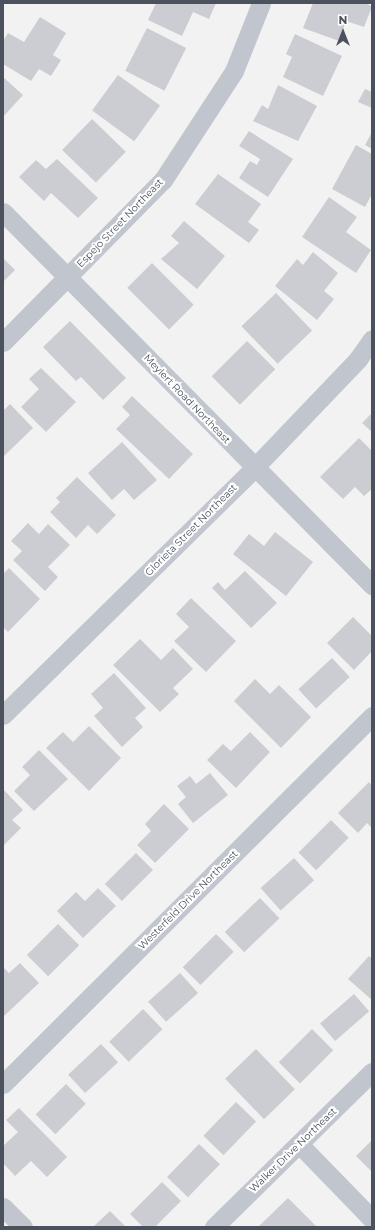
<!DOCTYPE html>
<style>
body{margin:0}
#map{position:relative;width:375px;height:1230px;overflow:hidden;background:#f3f2f2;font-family:Montserrat,sans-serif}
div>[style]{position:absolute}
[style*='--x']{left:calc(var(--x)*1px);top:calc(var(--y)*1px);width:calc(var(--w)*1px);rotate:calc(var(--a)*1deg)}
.building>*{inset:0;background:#cccdd3;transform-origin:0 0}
.street>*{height:19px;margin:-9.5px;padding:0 9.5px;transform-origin:9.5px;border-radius:9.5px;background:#c1c6ce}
span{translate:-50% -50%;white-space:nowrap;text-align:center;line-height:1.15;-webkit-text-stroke:4px #fff;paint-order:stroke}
.street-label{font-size:10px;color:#4b515d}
.frame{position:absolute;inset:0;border:4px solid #4b515d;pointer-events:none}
.north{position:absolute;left:323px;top:12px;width:40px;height:40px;-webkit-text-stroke:3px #fff;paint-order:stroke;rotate:0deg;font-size:11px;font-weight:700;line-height:16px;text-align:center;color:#4b515d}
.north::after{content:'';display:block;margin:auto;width:14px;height:18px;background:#4b515d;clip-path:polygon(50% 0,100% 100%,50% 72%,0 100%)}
</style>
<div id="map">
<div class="building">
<div style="clip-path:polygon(156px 3px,216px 3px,209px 19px,193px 12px,182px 36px,148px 20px)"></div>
<div style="clip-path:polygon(313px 3px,366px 3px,372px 7px,364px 27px,346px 21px,339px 41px,303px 28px)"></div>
<div style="clip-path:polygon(40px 17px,66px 33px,53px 55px,61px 60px,51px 76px,39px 69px,31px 81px,3px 64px,3px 41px,8px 33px,24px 42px)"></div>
<div style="left:147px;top:28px;width:44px;height:48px;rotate:27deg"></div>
<div style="clip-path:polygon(295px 34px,342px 56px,323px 96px,283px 77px,292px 57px,286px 54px)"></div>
<div style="left:118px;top:75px;width:52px;height:44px;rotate:36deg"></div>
<div style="clip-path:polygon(3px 77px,23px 95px,3px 117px)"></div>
<div style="clip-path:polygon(278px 85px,317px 106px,298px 141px,253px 121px,262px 105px,268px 109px)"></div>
<div style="clip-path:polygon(365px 89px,372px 92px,372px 108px,358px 102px)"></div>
<div style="left:92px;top:119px;width:47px;height:43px;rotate:44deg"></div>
<div style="clip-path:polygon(249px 131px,293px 159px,268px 197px,239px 178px,250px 161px,257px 165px,260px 159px,239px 146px)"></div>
<div style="clip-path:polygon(372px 132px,372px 149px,365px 145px)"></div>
<div style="clip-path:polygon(356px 145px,372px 154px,372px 194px,365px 207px,332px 189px)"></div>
<div style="clip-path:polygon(57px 159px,98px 198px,78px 218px,51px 193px,44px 201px,19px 177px,36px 160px,46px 169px)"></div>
<div style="clip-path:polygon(218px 174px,261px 204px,248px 222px,259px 230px,249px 243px,195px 204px)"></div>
<div style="clip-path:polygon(329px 197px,357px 217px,346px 232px,371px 250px,356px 273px,302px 237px)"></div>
<div style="clip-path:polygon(184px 221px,225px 256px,197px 289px,161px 259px,179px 243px,171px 236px)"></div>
<div style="clip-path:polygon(313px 252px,338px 273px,324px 291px,334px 299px,317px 320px,275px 286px,297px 259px,303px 265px)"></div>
<div style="clip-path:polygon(3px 258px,15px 270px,3px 282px)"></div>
<div style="left:152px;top:263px;width:59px;height:35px;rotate:45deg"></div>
<div style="left:276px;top:293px;width:52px;height:48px;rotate:46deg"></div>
<div style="clip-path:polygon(70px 321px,126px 378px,103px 400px,81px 377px,76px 381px,43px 347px)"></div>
<div style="left:247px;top:341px;width:40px;height:50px;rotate:45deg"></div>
<div style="clip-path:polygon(41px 368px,76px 402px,46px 432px,21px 407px,39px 389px,29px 379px)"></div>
<div style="clip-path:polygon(132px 396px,193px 454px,169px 479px,116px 429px,130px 415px,122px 407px)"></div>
<div style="clip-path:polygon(10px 404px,33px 428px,3px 457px,3px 411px)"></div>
<div style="clip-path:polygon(372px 413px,372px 432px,362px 423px)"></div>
<div style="clip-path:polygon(359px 438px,372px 451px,372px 489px,364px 496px,355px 487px,343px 499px,320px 477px)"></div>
<div style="clip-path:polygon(122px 442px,157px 480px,134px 500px,124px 489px,112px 500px,88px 473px)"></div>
<div style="clip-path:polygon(77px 477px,116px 515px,97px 534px,88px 525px,76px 538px,50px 512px,60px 502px,56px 498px)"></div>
<div style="clip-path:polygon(28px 523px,39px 534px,48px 524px,70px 545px,48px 567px,58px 577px,45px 591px,13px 560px,22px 551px,11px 541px)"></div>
<div style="clip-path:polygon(275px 532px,313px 562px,286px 596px,233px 554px,249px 534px,264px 546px)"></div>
<div style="clip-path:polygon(9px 568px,40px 599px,8px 632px,3px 627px,3px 574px)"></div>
<div style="clip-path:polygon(245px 571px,277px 603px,251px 628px,212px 588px,218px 582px,225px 590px)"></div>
<div style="clip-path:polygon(191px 598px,236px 641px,206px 672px,174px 641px,189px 627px,176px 614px)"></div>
<div style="clip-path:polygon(353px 617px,372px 636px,372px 651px,354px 670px,327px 643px)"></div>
<div style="clip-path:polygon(140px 639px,161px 660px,173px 648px,193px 669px,173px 688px,179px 694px,160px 712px,113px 665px)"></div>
<div style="left:332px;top:658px;width:26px;height:46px;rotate:47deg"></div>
<div style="clip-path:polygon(114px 673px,146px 708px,135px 718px,143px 727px,122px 747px,94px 716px,103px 708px,91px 694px)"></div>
<div style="clip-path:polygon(255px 679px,270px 694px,279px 685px,311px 717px,281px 748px,234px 701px)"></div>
<div style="clip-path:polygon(89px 726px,121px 758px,89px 791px,46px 748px,63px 732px,73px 742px)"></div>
<div style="clip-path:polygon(250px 732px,270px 752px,236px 788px,207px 760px,223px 744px,231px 751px)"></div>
<div style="clip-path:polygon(39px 750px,68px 779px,34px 811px,14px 791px,30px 775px,22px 767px)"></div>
<div style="clip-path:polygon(210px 773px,228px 795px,193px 823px,178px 804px,186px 797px,177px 786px,190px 776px,196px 784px)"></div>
<div style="clip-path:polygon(369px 782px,372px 786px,372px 828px,367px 823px,358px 833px,338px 813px)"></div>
<div style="clip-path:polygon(3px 789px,23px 810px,12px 820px,21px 828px,3px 846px)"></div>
<div style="clip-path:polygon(164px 804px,189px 829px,155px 863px,137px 845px,151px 831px,145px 824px)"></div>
<div style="left:331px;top:820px;width:25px;height:46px;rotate:45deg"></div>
<div style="left:136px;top:853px;width:24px;height:44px;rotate:45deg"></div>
<div style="left:294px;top:858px;width:30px;height:45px;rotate:48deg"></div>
<div style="clip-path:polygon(98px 888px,116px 906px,83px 938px,57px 911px,76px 892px,85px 901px)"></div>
<div style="left:260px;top:898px;width:28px;height:49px;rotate:46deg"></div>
<div style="left:58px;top:924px;width:30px;height:44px;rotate:45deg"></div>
<div style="left:216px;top:934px;width:25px;height:47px;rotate:45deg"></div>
<div style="clip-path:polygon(369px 956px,372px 959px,372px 1000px,348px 979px)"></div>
<div style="clip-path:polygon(20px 963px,39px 983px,3px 1017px,3px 967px,9px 973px)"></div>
<div style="left:180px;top:973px;width:27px;height:43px;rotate:48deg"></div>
<div style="left:354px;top:994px;width:23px;height:45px;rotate:49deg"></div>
<div style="left:143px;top:1009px;width:28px;height:47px;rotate:46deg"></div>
<div style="left:312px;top:1029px;width:30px;height:47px;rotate:45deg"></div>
<div style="left:101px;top:1044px;width:25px;height:45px;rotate:47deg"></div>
<div style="left:256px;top:1049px;width:56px;height:43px;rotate:46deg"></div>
<div style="left:66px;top:1084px;width:28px;height:43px;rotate:45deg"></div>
<div style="left:236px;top:1102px;width:28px;height:47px;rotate:44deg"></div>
<div style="clip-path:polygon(19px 1108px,67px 1157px,47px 1177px,31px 1161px,15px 1176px,3px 1163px,3px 1146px,18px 1132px,6px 1120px)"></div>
<div style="clip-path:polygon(372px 1140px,372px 1172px,356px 1156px)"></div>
<div style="left:199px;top:1144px;width:29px;height:46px;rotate:44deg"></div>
<div style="clip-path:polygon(162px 1182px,181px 1201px,155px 1227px,143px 1227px,130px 1214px)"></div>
<div style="clip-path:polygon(288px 1198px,317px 1227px,258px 1227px)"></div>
<div style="clip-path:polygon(110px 1211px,126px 1227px,93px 1227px)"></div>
</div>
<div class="street">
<div style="--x:3;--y:212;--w:525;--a:45.31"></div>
<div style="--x:3;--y:342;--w:228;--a:-45.4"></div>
<div style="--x:163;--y:180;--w:130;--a:-56.9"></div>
<div style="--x:234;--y:71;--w:73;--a:-68.3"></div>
<div style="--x:3;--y:715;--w:352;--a:-44.5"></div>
<div style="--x:254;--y:468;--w:151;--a:-46.3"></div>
<div style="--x:358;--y:359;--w:24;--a:-55"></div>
<div style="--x:3;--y:1084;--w:521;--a:-44.92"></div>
<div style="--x:299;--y:1144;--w:105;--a:45.8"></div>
<div style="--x:3;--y:1207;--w:28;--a:45"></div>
<div style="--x:214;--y:1227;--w:221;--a:-44.5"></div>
</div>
<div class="street-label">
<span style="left:120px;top:223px;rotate:-46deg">Espejo Street Northeast</span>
<span style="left:187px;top:399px;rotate:46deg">Meylert Road Northeast</span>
<span style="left:191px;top:530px;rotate:-45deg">Glorieta Street Northeast</span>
<span style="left:188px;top:900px;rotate:-45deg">Westerfeld Drive Northeast</span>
<span style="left:293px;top:1150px;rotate:-44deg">Walker Drive Northeast</span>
</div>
<div class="frame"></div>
<div class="north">N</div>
</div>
